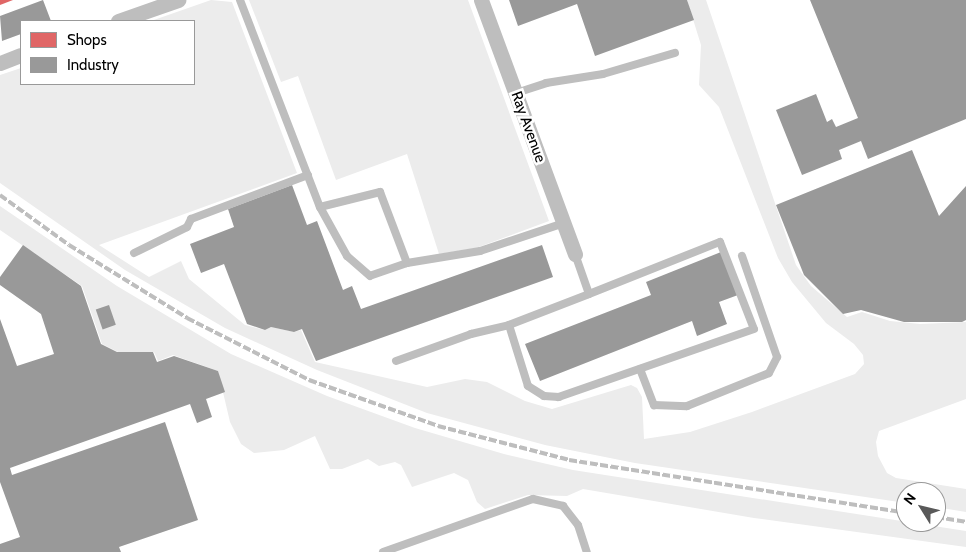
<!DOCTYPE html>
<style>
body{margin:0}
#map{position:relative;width:966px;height:552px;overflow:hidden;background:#fff;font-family:Cabin,sans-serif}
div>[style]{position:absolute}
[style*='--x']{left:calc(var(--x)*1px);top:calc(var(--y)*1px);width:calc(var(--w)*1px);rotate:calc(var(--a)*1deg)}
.green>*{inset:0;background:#ececec}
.shops>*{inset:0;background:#e06666}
.industry>*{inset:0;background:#999;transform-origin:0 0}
.lane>*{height:8px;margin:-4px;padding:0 4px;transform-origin:4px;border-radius:4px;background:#bebebe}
.street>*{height:15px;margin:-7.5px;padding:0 7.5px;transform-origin:7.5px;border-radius:7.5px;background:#bebebe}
.rail>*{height:4px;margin-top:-2px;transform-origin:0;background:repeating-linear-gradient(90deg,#bebebe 0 8px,transparent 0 10.5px)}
span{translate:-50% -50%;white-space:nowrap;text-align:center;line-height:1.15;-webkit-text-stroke:5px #fff;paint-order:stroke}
.street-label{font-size:15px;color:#000}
.legend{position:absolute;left:20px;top:20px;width:175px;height:65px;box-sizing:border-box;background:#fff;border:1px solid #999;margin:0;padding:6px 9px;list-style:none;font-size:15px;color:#000}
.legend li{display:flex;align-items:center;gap:10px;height:25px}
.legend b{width:25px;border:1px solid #999}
.north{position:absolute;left:896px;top:482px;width:50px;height:50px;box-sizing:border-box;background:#fff;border:1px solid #999;border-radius:50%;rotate:306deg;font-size:14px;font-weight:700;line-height:20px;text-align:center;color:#000}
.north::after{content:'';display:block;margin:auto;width:18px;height:22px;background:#595959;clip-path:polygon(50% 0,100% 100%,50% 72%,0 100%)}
</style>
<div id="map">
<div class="green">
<div style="clip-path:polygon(211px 0,232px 2px,297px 173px,99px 245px,149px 277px,181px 261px,189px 279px,245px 325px,265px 330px,271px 327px,294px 332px,301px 330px,315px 362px,427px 387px,465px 379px,487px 382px,525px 401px,552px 409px,631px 385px,637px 388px,642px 397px,644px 439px,690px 432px,752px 412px,855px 374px,864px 364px,863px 355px,854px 344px,826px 323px,792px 282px,778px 258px,719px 107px,699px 85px,701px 45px,687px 0,706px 0,796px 265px,811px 286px,847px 317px,862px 312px,890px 321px,920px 324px,966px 322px,966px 399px,879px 431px,876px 442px,878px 456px,887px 473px,896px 478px,966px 489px,966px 512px,936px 507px,936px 492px,906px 492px,906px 503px,635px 463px,545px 445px,427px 413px,317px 370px,225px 328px,125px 270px,0 183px,0 75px,21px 68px,21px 84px,194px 84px,194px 21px,151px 21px)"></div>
<div style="clip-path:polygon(249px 0,468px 0,549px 221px,476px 248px,439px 254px,407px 154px,336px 180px,298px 76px,281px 82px)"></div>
<div style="clip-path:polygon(0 206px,117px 286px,231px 354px,327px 396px,415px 428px,504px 454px,573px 470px,966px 531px,966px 547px,754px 518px,583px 489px,567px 496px,528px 495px,485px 509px,477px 502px,468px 480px,454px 473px,412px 487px,401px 465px,395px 462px,379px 466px,368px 459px,342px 469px,330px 469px,315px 436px,284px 450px,254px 453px,241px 444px,230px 422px,218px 371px,173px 355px,158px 361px,154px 352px,118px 352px,102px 344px,82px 286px,0 230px)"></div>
</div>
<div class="shops">
<div style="clip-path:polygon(0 0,13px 0,0 5px)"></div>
</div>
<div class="industry">
<div style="clip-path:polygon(43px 0,51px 21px,21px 21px,21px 34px,2px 41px,0 16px)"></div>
<div style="clip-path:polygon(509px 0,687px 0,694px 20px,595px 56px,577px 4px,518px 26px)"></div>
<div style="clip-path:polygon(810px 0,966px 0,966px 119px,868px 159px,861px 141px,839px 150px,842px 159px,802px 175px,776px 110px,816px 94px,827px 122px,832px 119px,836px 127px,858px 118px)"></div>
<div style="clip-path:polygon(912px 150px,939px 216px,966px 186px,966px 320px,962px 322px,904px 322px,861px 310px,843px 314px,804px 275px,776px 205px)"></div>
<div style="clip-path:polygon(292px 185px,307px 225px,317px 221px,343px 290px,352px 286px,361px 309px,542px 245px,553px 277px,316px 361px,302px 329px,294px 332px,271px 327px,265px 330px,247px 324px,224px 264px,201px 273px,190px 244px,234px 227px,228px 209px)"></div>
<div style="clip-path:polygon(23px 245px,81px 286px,101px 344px,117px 352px,153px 352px,157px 362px,174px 356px,218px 371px,225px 392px,206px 399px,212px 417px,197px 423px,190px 404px,10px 468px,12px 475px,165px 422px,198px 520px,119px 547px,121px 552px,0 552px,0 544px,20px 537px,0 482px,0 319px,17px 366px,54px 354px,41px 314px,0 285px,0 277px)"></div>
<div style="clip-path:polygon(721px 252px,738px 295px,719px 302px,727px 324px,697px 336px,692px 321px,540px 381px,525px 344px,651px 295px,646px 282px)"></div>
<div style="left:109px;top:305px;width:21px;height:14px;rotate:71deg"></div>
</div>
<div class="lane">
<div style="--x:240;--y:0;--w:222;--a:68.9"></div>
<div style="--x:516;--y:93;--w:32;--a:-18"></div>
<div style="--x:546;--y:83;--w:58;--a:-9"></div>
<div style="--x:603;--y:74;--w:75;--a:-16.3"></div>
<div style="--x:134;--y:253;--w:59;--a:-26.1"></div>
<div style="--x:187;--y:227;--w:9;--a:-63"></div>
<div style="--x:191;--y:219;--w:125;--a:-20.6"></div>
<div style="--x:575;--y:254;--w:42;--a:70.7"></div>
<div style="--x:589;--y:294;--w:141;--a:-21.7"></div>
<div style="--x:720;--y:242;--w:93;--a:68.7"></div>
<div style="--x:754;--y:329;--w:207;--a:160.8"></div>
<div style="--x:559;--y:397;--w:15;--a:-176"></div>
<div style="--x:544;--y:396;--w:19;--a:-148"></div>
<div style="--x:528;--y:386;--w:64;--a:-107.3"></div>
<div style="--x:509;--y:325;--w:86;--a:-21.2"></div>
<div style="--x:407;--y:263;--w:39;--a:161"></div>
<div style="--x:370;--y:276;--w:30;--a:-139"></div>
<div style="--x:347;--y:256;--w:56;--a:-118.9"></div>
<div style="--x:320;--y:207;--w:62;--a:-14"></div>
<div style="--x:380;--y:192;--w:76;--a:69.2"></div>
<div style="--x:407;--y:263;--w:74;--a:-9.3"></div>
<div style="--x:480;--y:251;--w:89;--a:-18.4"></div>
<div style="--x:396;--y:361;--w:80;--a:-19.8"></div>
<div style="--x:471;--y:334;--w:39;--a:-13"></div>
<div style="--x:640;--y:369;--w:39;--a:69"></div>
<div style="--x:654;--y:405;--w:33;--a:2"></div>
<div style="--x:687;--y:406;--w:88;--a:-21.9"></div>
<div style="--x:769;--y:373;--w:18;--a:-63"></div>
<div style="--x:777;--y:357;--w:107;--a:-109.1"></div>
<div style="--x:383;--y:552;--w:159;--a:-19.5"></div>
<div style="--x:533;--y:499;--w:31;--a:13"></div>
<div style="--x:563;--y:506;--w:24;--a:52"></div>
<div style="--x:578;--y:525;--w:28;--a:72"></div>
</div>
<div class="street">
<div style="--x:481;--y:0;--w:271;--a:69.7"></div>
<div style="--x:118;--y:21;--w:64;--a:-19.3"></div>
<div style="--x:0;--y:63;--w:22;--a:-21"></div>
</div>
<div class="rail">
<div style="--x:0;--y:195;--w:85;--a:35.9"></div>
<div style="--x:69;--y:245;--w:139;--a:31.7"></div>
<div style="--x:187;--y:318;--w:137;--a:26.9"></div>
<div style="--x:309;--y:380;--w:137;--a:19.6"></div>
<div style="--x:438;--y:426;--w:135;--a:14.5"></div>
<div style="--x:569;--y:460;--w:341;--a:8.9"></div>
<div style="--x:936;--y:517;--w:30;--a:9"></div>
</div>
<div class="street-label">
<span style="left:528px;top:127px;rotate:70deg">Ray Avenue</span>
</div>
<ul class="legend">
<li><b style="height:14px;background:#e06666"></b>Shops</li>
<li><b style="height:14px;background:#999"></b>Industry</li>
</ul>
<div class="north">N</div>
</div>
